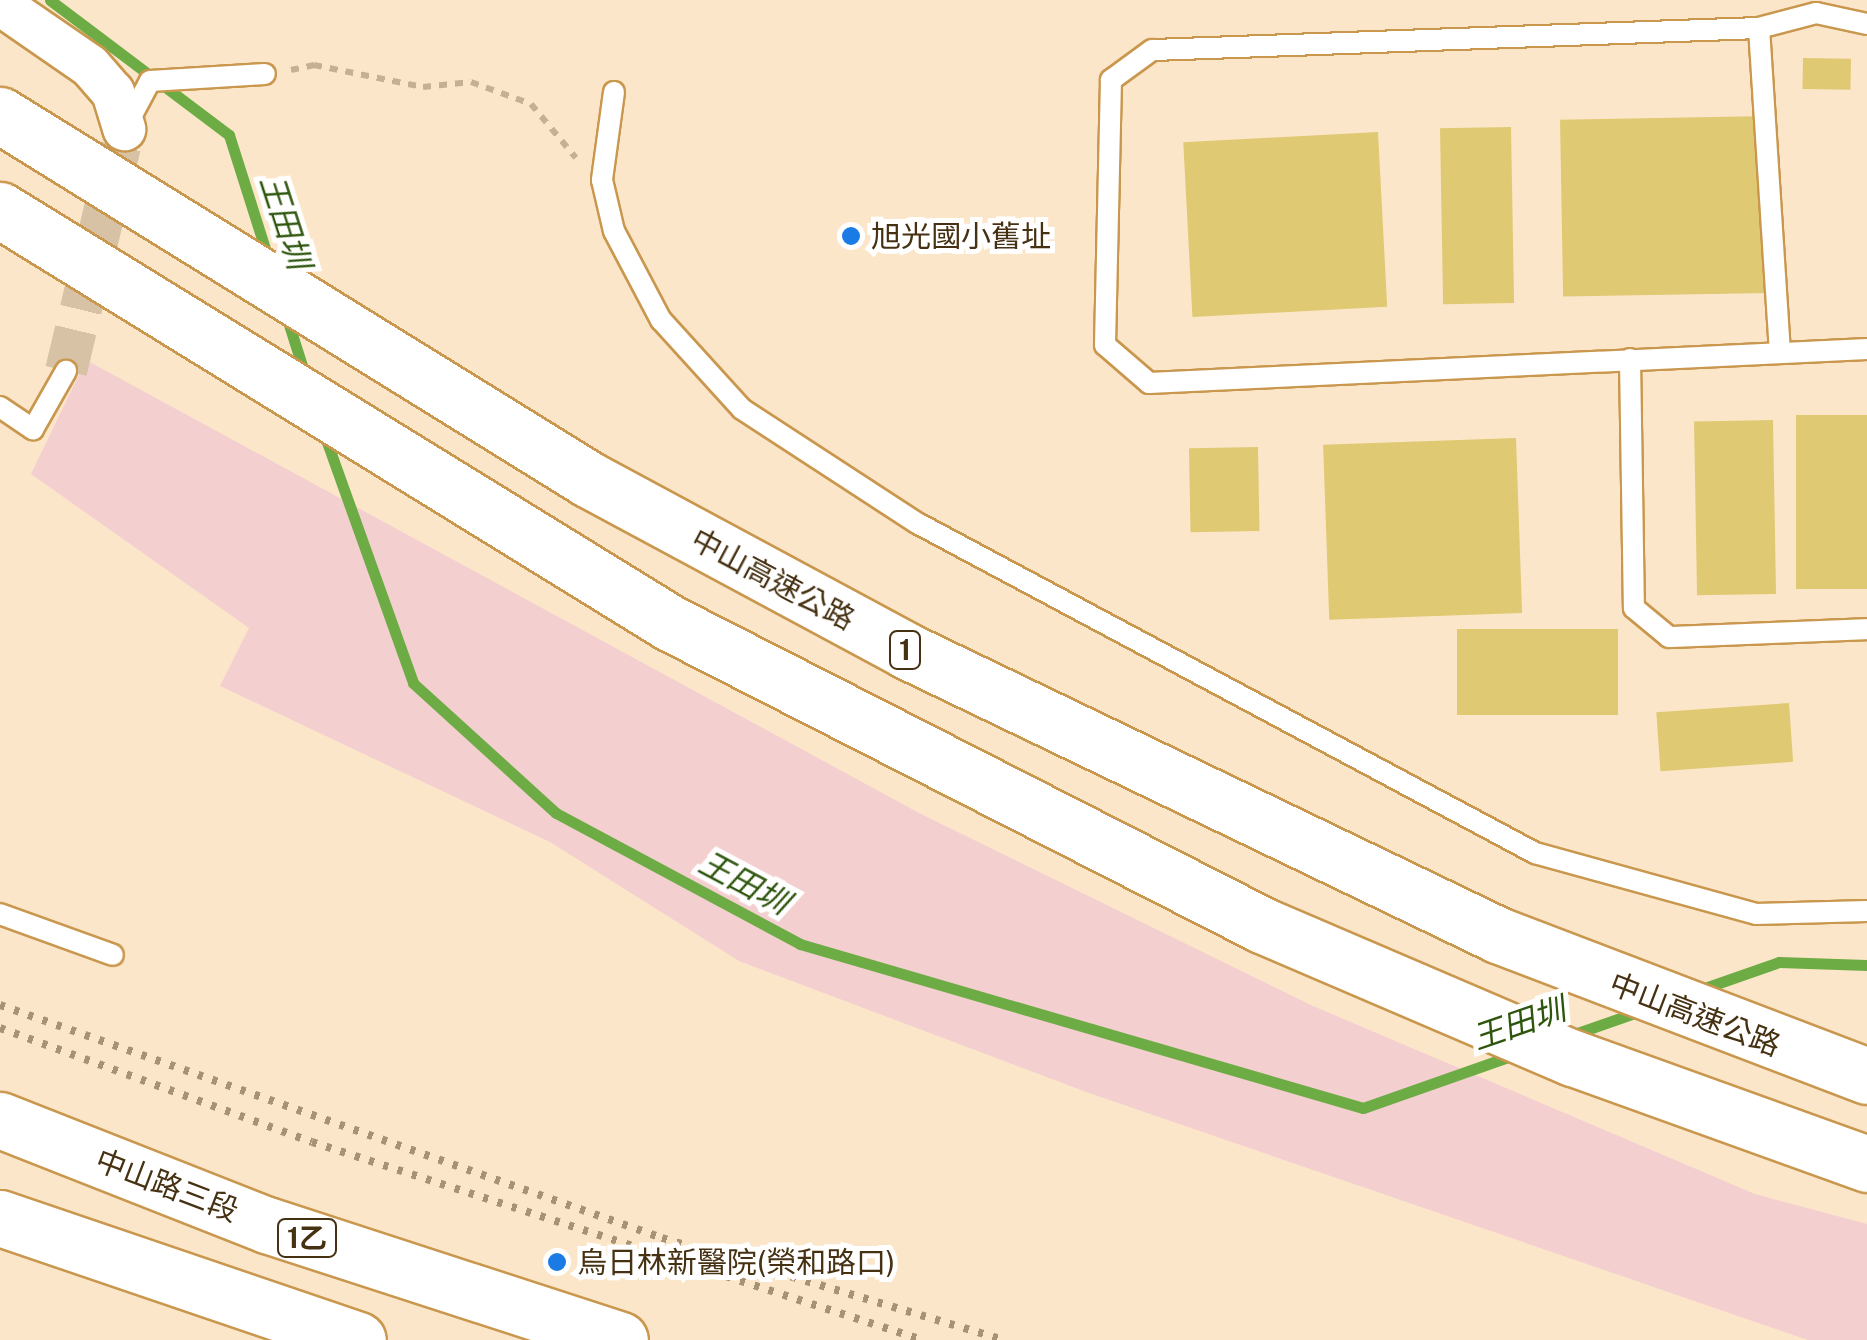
<!DOCTYPE html>
<meta charset="utf-8">
<style>
body{margin:0}
#map{position:relative;width:1867px;height:1340px;overflow:hidden;background:#fce6ca;font-family:"Public Sans","Noto Sans TC",sans-serif}
div>[style]{position:absolute}
[style*='--x']{left:calc(var(--x)*1px);top:calc(var(--y)*1px);width:calc(var(--w)*1px);rotate:calc(var(--a)*1deg)}
.green>*{inset:0;background:#f4cfd0}
.stream>*{height:11px;margin:-5.5px;padding:0 5.5px;transform-origin:5.5px;border-radius:5.5px;background:#6dac44}
.building>*{inset:0;background:#e0c973;transform-origin:0 0}
.street-tunnel>*{height:42px;margin-top:-21px;transform-origin:0;background:repeating-linear-gradient(90deg,#d8c2a5 0 42px,transparent 0 63px)}
.path>*{height:6px;margin-top:-3px;transform-origin:0;background:repeating-linear-gradient(90deg,#c5b093 0 8px,transparent 0 16px)}
.roads{filter:drop-shadow(2px 0 #c9974d) drop-shadow(-2px 0 #c9974d) drop-shadow(0 2px #c9974d) drop-shadow(0 -2px #c9974d)}
.lane>*{height:20px;margin:-10px;padding:0 10px;transform-origin:10px;border-radius:10px;background:#fff}
.street>*{height:42px;margin:-21px;padding:0 21px;transform-origin:21px;border-radius:21px;background:#fff}
.primary>*{height:55px;margin:-27.5px;padding:0 27.5px;transform-origin:27.5px;border-radius:27.5px;background:#fff}
.highway>*{height:55px;margin:-27.5px;padding:0 27.5px;transform-origin:27.5px;border-radius:27.5px;background:#fff}
.rail>*{height:8px;margin-top:-4px;transform-origin:0;background:repeating-linear-gradient(90deg,#a89275 0 5px,transparent 0 15px)}
.dots>*{width:28px;height:28px;translate:-50% -50%;box-sizing:border-box;border:5px solid #fff;border-radius:50%}
span{translate:-50% -50%;white-space:nowrap;text-align:center;line-height:1.15;-webkit-text-stroke:10px #fff;paint-order:stroke}
.shield-label span{padding:2px 8px;background:#fff;border:2px solid;border-radius:8px;-webkit-text-stroke-width:0}
.shield-label{font-size:28px;color:#463112;font-weight:700}
.poi-label{font-size:30px;color:#463112}
.left{translate:0 -50%;text-align:left}
.street-label{font-size:30px;color:#463112}
.water-label{font-size:32px;color:#2d550c;font-style:italic}
</style>
<div id="map">
<div class="green">
<div style="clip-path:polygon(86px 360px,921px 814px,1313px 1006px,1755px 1194px,1867px 1224px,1867px 1340px,1808px 1340px,1089px 1093px,739px 961px,550px 842px,220px 686px,249px 628px,31px 474px)"></div>
</div>
<div class="stream">
<div style="--x:50;--y:0;--w:224;--a:37"></div>
<div style="--x:229;--y:135;--w:132;--a:72.4"></div>
<div style="--x:285;--y:312;--w:66;--a:72.4"></div>
<div style="--x:323;--y:431;--w:268;--a:70.3"></div>
<div style="--x:413;--y:683;--w:193;--a:42.3"></div>
<div style="--x:556;--y:813;--w:277;--a:28.2"></div>
<div style="--x:800;--y:944;--w:586;--a:16.24"></div>
<div style="--x:1363;--y:1108;--w:162;--a:-19.4"></div>
<div style="--x:1699;--y:990;--w:85;--a:-19.3"></div>
<div style="--x:1779;--y:962;--w:88;--a:2"></div>
<div style="--x:1566;--y:1037;--w:82;--a:-19.3"></div>
</div>
<div class="building">
<div style="left:1803px;top:58px;width:48px;height:31px;rotate:1deg"></div>
<div style="left:1768px;top:116px;width:177px;height:208px;rotate:89deg"></div>
<div style="left:1511px;top:127px;width:176px;height:71px;rotate:89deg"></div>
<div style="left:1378px;top:132px;width:175px;height:195px;rotate:87deg"></div>
<div style="left:1867px;top:415px;width:174px;height:71px;rotate:90deg"></div>
<div style="left:1773px;top:420px;width:174px;height:79px;rotate:89deg"></div>
<div style="left:1516px;top:438px;width:175px;height:193px;rotate:88deg"></div>
<div style="left:1258px;top:447px;width:84px;height:69px;rotate:89deg"></div>
<div style="left:1457px;top:629px;width:161px;height:86px"></div>
<div style="left:1789px;top:703px;width:59px;height:133px;rotate:86deg"></div>
</div>
<div class="street-tunnel">
<div style="--x:66;--y:371;--w:249;--a:-76.5"></div>
</div>
<div class="path">
<div style="--x:291;--y:70;--w:24;--a:-12"></div>
<div style="--x:314;--y:65;--w:111;--a:11.4"></div>
<div style="--x:423;--y:87;--w:48;--a:-5.9"></div>
<div style="--x:471;--y:82;--w:64;--a:20.1"></div>
<div style="--x:531;--y:104;--w:70;--a:50.2"></div>
</div>
<div class="roads">
<div class="lane">
<div style="--x:1867;--y:24;--w:52;--a:-167.8"></div>
<div style="--x:1816;--y:13;--w:59;--a:165.3"></div>
<div style="--x:1759;--y:28;--w:607;--a:177.92"></div>
<div style="--x:1152;--y:50;--w:51;--a:143.8"></div>
<div style="--x:1111;--y:80;--w:265;--a:91.3"></div>
<div style="--x:1105;--y:345;--w:58;--a:40.8"></div>
<div style="--x:1149;--y:383;--w:719;--a:-2.71"></div>
<div style="--x:1759;--y:28;--w:325;--a:86.3"></div>
<div style="--x:614;--y:92;--w:89;--a:97.8"></div>
<div style="--x:602;--y:180;--w:52;--a:76.8"></div>
<div style="--x:614;--y:231;--w:101;--a:62.2"></div>
<div style="--x:661;--y:320;--w:120;--a:47.7"></div>
<div style="--x:742;--y:409;--w:209;--a:33.1"></div>
<div style="--x:917;--y:523;--w:701;--a:28.1"></div>
<div style="--x:1535;--y:853;--w:229;--a:15.4"></div>
<div style="--x:1756;--y:914;--w:111;--a:-1.5"></div>
<div style="--x:125;--y:128;--w:53;--a:-62"></div>
<div style="--x:150;--y:81;--w:115;--a:-3.5"></div>
<div style="--x:1630;--y:359;--w:249;--a:89.1"></div>
<div style="--x:1634;--y:608;--w:45;--a:39.6"></div>
<div style="--x:1669;--y:637;--w:198;--a:-2.3"></div>
<div style="--x:0;--y:407;--w:40;--a:34"></div>
<div style="--x:33;--y:429;--w:67;--a:-60.4"></div>
<div style="--x:0;--y:914;--w:120;--a:19.9"></div>
</div>
<div class="street">
<div style="--x:0;--y:4;--w:109;--a:34.6"></div>
<div style="--x:90;--y:66;--w:35;--a:49"></div>
<div style="--x:113;--y:92;--w:39;--a:73"></div>
</div>
<div class="primary">
<div style="--x:0;--y:1120;--w:287;--a:21.5"></div>
<div style="--x:267;--y:1225;--w:371;--a:18"></div>
<div style="--x:0;--y:1218;--w:378;--a:18.8"></div>
</div>
<div class="highway">
<div style="--x:0;--y:115;--w:692;--a:31.76"></div>
<div style="--x:588;--y:479;--w:362;--a:28.3"></div>
<div style="--x:907;--y:651;--w:656;--a:25.67"></div>
<div style="--x:1498;--y:935;--w:395;--a:20.9"></div>
<div style="--x:0;--y:210;--w:787;--a:31.65"></div>
<div style="--x:670;--y:623;--w:665;--a:27.03"></div>
<div style="--x:1262;--y:925;--w:338;--a:23.2"></div>
<div style="--x:1573;--y:1058;--w:313;--a:19.8"></div>
</div>
</div>
<div class="rail">
<div style="--x:0;--y:1005;--w:702;--a:19.39"></div>
<div style="--x:662;--y:1238;--w:357;--a:16.6"></div>
<div style="--x:0;--y:1028;--w:332;--a:20.1"></div>
<div style="--x:312;--y:1142;--w:642;--a:17.96"></div>
</div>
<div class="dots">
<div style="left:851px;top:236px;background:#197be3"></div>
<div style="left:557px;top:1262px;background:#197be3"></div>
</div>
<div class="shield-label">
<span style="left:905px;top:650px">1</span>
<span style="left:307px;top:1238px">1乙</span>
</div>
<div class="poi-label">
<span class="left" style="left:871px;top:236px">旭光國小舊址</span>
<span class="left" style="left:577px;top:1262px">烏日林新醫院(榮和路口)</span>
</div>
<div class="street-label">
<span style="left:773px;top:579px;rotate:28deg">中山高速公路</span>
<span style="left:1695px;top:1014px;rotate:21deg">中山高速公路</span>
<span style="left:167px;top:1185px;rotate:21deg">中山路三段</span>
</div>
<div class="water-label">
<span style="left:285px;top:222px;rotate:72deg">王田圳</span>
<span style="left:744px;top:883px;rotate:28deg">王田圳</span>
<span style="left:1519px;top:1024px;rotate:-19deg">王田圳</span>
</div>
</div>
